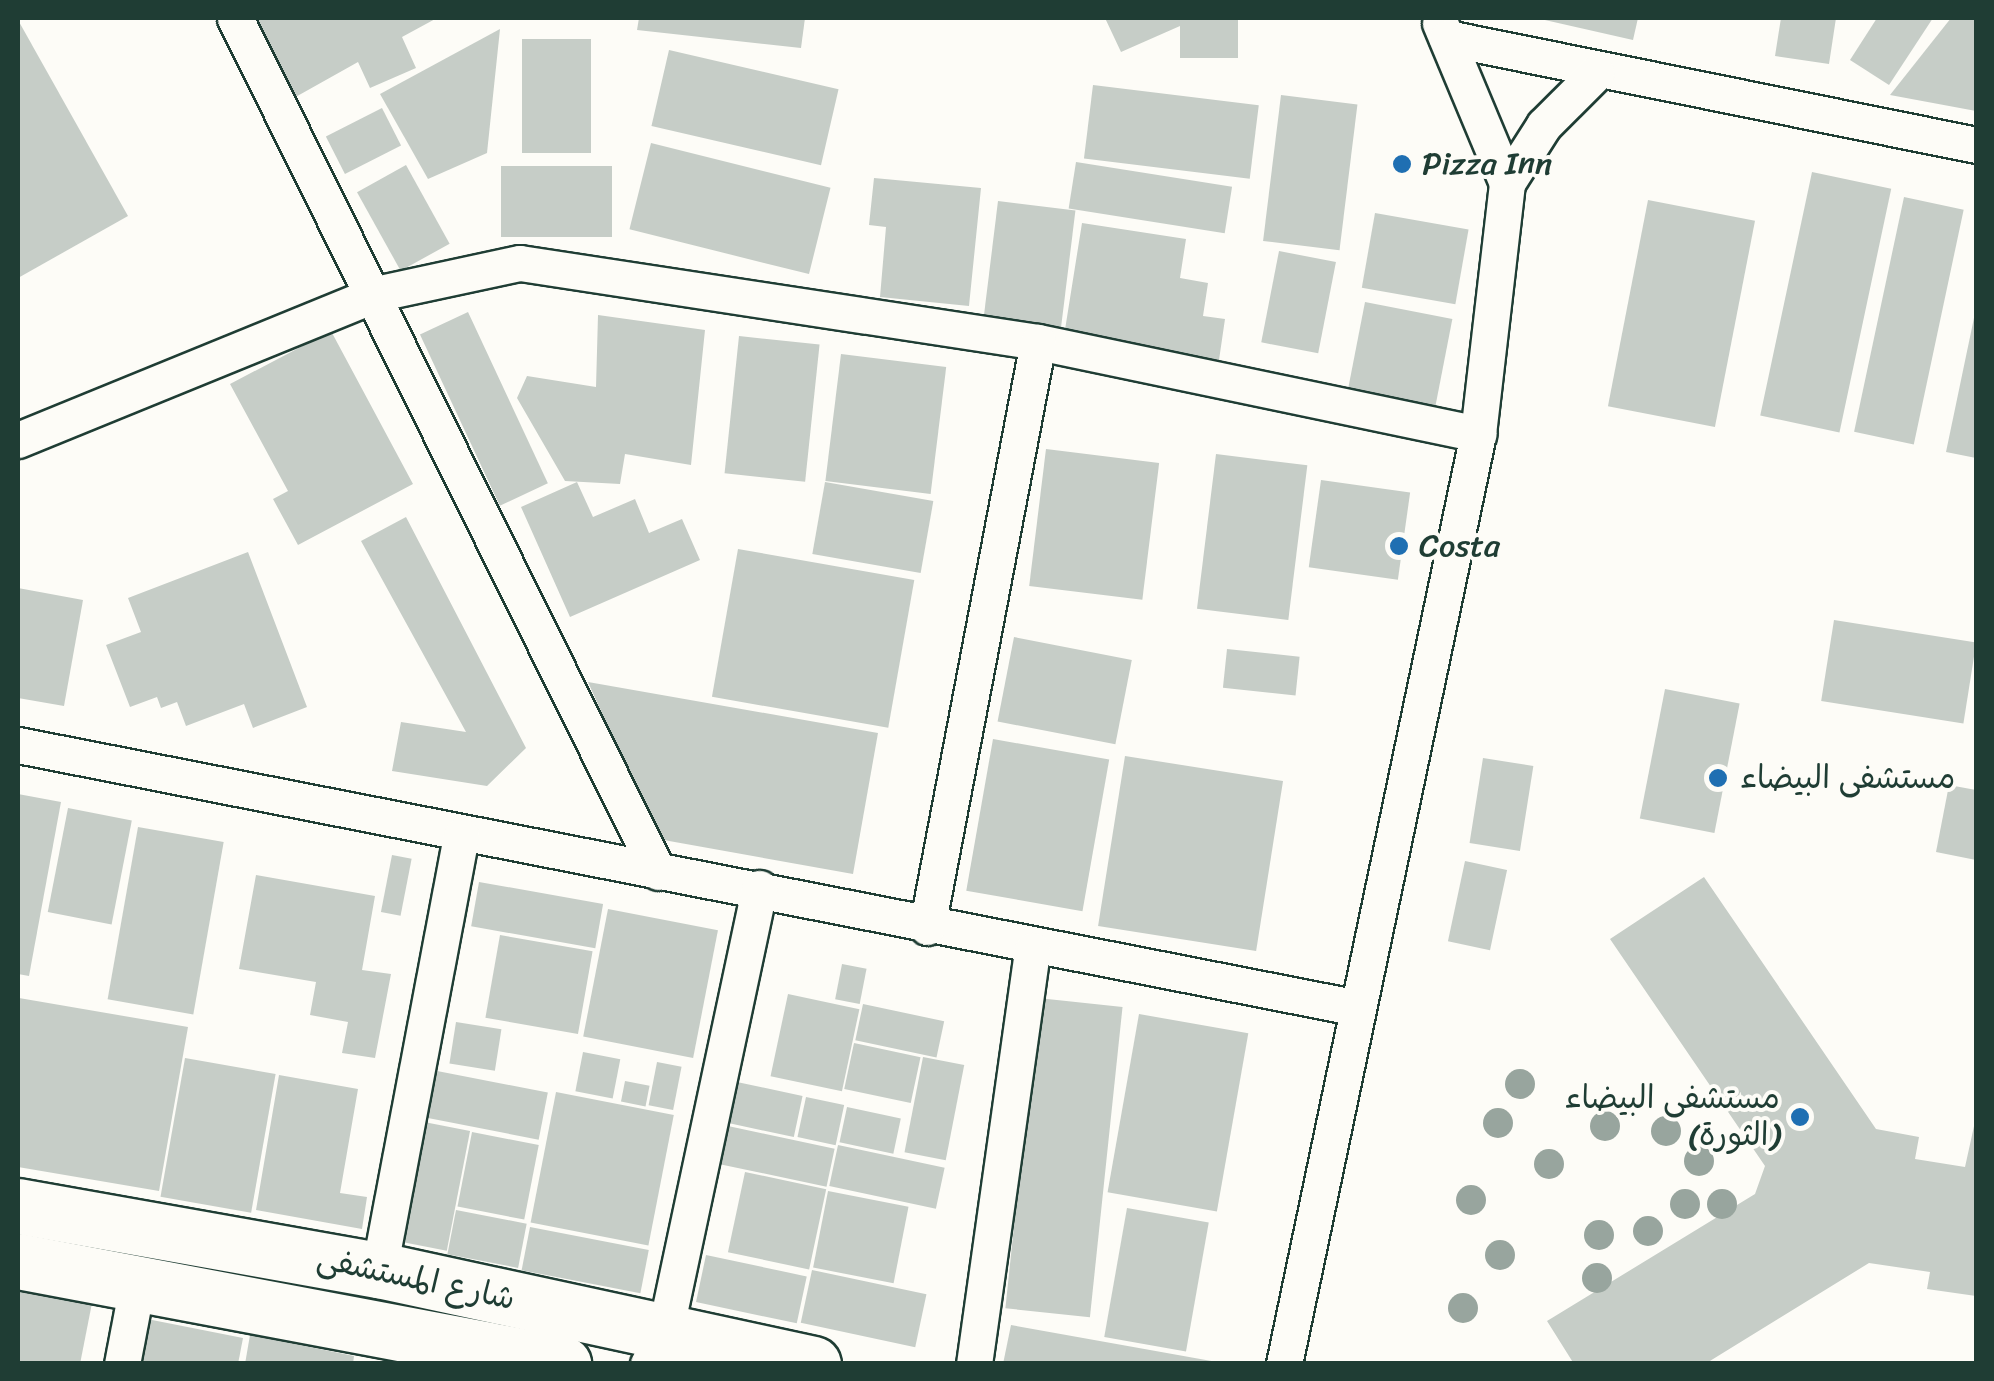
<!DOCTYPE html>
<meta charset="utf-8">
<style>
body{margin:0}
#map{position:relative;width:1994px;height:1381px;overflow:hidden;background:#fdfcf7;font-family:Sriracha,"Playpen Sans Arabic",sans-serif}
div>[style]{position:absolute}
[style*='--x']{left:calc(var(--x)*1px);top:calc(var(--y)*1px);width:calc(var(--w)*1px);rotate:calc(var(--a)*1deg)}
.building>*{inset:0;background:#c6cdc7;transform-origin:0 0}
.roads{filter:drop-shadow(2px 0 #1f3d34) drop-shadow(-2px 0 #1f3d34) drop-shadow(0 2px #1f3d34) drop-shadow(0 -2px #1f3d34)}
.street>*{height:35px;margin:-17.5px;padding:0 17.5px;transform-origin:17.5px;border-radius:17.5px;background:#fdfcf7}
.primary>*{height:55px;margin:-27.5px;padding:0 27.5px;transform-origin:27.5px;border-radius:27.5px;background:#fdfcf7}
.trees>*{width:30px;height:30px;margin:-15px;border-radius:50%;background:#98a59e}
.dots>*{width:28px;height:28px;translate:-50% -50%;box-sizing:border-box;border:5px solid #fdfcf7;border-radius:50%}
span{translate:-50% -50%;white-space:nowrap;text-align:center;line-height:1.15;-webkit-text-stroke:8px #fdfcf7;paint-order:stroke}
.poi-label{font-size:32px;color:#1f3d34}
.left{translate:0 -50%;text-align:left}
.right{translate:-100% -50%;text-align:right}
.street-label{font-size:32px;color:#1f3d34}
.frame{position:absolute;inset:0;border:20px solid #1f3d34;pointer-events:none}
</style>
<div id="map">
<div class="building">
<div style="clip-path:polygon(246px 18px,437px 18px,402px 37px,416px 68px,370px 88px,358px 62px,292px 99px)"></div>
<div style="clip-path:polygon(639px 18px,805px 18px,801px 48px,637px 30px)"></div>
<div style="clip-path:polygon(1105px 18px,1238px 18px,1238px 58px,1180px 58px,1180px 26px,1121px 52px)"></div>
<div style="clip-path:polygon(1536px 18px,1638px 18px,1633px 40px)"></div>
<div style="clip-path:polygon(1781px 18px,1836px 18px,1829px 64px,1775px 56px)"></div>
<div style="clip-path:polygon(1877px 18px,1933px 18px,1889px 85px,1850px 60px)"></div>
<div style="clip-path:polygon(1951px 18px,1976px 18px,1976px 111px,1890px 95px)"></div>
<div style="clip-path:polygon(18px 20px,128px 216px,18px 278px)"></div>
<div style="clip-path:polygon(500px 29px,487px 153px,428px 179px,380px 94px)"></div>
<div style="left:522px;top:39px;width:69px;height:114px"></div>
<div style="left:669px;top:50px;width:174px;height:78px;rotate:13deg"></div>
<div style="left:1093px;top:85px;width:167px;height:74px;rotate:7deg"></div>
<div style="left:1281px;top:95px;width:77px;height:147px;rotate:7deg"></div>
<div style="left:382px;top:108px;width:42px;height:63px;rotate:63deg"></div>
<div style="left:651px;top:143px;width:185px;height:89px;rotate:14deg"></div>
<div style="left:1076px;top:162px;width:158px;height:47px;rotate:9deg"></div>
<div style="left:406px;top:165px;width:90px;height:56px;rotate:61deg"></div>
<div style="left:501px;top:166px;width:111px;height:71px"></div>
<div style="left:1812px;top:172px;width:81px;height:249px;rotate:12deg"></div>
<div style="clip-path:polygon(874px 178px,981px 188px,969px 306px,880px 297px,886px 227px,869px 225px)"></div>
<div style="left:1904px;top:197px;width:61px;height:240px;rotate:12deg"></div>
<div style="left:1648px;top:200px;width:109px;height:210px;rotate:11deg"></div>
<div style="left:998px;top:201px;width:78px;height:125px;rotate:7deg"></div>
<div style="left:1375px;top:213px;width:95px;height:76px;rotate:10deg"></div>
<div style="clip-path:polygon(1082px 223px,1186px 239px,1180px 278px,1208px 283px,1203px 316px,1225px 319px,1219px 360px,1064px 336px)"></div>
<div style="left:1279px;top:251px;width:58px;height:93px;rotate:11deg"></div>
<div style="left:1365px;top:302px;width:89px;height:105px;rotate:11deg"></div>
<div style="left:468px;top:312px;width:189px;height:53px;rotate:65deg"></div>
<div style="clip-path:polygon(1975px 313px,1976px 314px,1976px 458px,1946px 452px)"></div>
<div style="clip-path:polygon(598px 315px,705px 330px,691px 465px,625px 454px,620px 484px,565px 481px,517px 398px,527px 376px,596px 387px)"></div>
<div style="clip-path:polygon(331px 331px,413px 484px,298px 545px,273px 499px,288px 491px,230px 384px)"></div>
<div style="left:739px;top:336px;width:81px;height:138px;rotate:6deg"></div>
<div style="left:841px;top:354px;width:106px;height:128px;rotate:7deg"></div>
<div style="left:1046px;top:449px;width:114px;height:138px;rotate:7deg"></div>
<div style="left:1216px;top:454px;width:92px;height:156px;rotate:7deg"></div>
<div style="left:1321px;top:480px;width:90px;height:88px;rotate:8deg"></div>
<div style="clip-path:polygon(577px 482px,593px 517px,635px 499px,649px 533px,682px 519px,700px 560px,570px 617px,521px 507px)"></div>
<div style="left:825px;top:482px;width:110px;height:73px;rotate:10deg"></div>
<div style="clip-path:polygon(406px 517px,526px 748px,487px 786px,392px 771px,401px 722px,466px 732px,361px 541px)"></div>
<div style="left:738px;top:549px;width:179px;height:150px;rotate:10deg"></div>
<div style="clip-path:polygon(248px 552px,307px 707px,253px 728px,244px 704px,186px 726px,177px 702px,161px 708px,157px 697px,130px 707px,106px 645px,141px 632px,128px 598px)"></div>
<div style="clip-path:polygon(18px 588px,83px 600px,64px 706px,18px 698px)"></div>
<div style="left:1834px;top:620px;width:144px;height:82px;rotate:9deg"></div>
<div style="left:1014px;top:637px;width:120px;height:86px;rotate:11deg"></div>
<div style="left:1227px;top:649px;width:73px;height:39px;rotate:6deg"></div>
<div style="clip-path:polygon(588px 682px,878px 733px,853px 874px,658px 839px)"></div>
<div style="left:1665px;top:689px;width:76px;height:132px;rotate:11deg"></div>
<div style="left:993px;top:739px;width:118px;height:154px;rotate:10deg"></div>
<div style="left:1125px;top:756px;width:160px;height:172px;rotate:9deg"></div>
<div style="left:1483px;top:758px;width:51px;height:86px;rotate:9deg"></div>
<div style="clip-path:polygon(1949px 785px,1976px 790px,1976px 860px,1936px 852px)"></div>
<div style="clip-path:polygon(18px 794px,61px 802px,29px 976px,18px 974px)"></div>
<div style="left:68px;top:808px;width:65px;height:106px;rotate:11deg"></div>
<div style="left:138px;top:827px;width:87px;height:175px;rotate:10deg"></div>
<div style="left:392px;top:855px;width:20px;height:58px;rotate:11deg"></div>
<div style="left:1465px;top:861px;width:43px;height:82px;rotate:12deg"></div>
<div style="clip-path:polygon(256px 875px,375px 896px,362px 970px,391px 974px,375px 1058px,342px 1053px,348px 1022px,310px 1015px,316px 982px,239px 969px)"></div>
<div style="clip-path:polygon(1704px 877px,1876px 1129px,1919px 1137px,1915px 1159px,1965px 1167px,1976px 1117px,1976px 1296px,1927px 1289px,1930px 1272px,1869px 1263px,1705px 1364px,1574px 1364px,1547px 1321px,1755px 1194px,1765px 1166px,1610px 939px)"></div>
<div style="left:479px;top:882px;width:126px;height:45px;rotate:10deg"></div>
<div style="left:608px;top:909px;width:112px;height:130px;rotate:11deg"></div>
<div style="left:500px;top:935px;width:94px;height:84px;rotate:10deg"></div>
<div style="left:842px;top:964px;width:25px;height:36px;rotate:11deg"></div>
<div style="left:788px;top:994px;width:73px;height:84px;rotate:12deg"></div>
<div style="clip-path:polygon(19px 998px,188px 1027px,159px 1191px,18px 1167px)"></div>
<div style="left:1038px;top:998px;width:85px;height:312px;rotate:6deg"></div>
<div style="left:863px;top:1004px;width:83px;height:37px;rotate:12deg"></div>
<div style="left:1139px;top:1014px;width:111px;height:181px;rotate:10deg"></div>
<div style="left:456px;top:1022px;width:46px;height:42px;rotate:9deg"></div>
<div style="left:854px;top:1043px;width:68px;height:47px;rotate:12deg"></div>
<div style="left:583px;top:1052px;width:38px;height:40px;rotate:11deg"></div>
<div style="left:923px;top:1057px;width:42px;height:97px;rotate:11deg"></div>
<div style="left:185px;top:1058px;width:92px;height:141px;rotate:10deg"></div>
<div style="left:657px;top:1062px;width:25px;height:44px;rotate:11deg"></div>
<div style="left:432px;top:1070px;width:118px;height:48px;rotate:11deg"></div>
<div style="clip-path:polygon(279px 1075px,358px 1089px,340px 1193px,367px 1197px,362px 1229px,256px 1210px)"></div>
<div style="left:625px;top:1081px;width:25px;height:21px;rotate:11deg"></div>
<div style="left:737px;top:1082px;width:67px;height:42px;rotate:12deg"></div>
<div style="left:556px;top:1092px;width:120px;height:133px;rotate:11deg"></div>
<div style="left:806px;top:1097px;width:39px;height:41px;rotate:12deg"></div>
<div style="left:847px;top:1107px;width:55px;height:36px;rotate:12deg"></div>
<div style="left:419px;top:1121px;width:52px;height:122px;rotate:11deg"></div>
<div style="left:728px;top:1126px;width:109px;height:39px;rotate:12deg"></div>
<div style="left:472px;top:1132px;width:68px;height:76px;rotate:11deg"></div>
<div style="left:838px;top:1145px;width:109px;height:42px;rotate:12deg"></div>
<div style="left:745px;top:1172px;width:83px;height:82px;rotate:12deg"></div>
<div style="left:828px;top:1191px;width:82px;height:78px;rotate:11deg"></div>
<div style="left:1127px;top:1208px;width:83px;height:131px;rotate:10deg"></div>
<div style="left:456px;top:1210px;width:72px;height:45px;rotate:11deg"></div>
<div style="left:530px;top:1227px;width:121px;height:44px;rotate:11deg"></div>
<div style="left:706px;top:1255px;width:103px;height:48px;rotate:12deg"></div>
<div style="left:812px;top:1270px;width:117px;height:54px;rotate:12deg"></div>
<div style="clip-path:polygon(18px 1288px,92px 1303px,80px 1364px,18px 1364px)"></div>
<div style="clip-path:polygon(142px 1318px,243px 1338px,238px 1364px,133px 1364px)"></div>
<div style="clip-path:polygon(1011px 1325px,1217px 1362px,1217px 1364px,1003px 1364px)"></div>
<div style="clip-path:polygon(250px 1335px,354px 1356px,353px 1364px,245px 1364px)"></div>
</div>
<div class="roads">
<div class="street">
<div style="--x:235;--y:18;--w:953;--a:63.65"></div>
<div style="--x:1440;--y:23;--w:173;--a:67.3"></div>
<div style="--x:1447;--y:38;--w:540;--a:11.43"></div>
<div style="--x:18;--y:440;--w:386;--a:-22.2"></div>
<div style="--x:375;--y:294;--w:148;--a:-12.1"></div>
<div style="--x:520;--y:263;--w:524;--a:8.67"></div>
<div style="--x:1038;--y:342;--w:450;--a:11.8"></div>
<div style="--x:18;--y:745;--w:1361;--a:11.1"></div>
<div style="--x:927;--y:927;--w:595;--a:-79.26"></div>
<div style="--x:379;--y:1270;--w:442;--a:-79.3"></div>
<div style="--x:122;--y:1364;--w:80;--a:-79.2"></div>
<div style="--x:648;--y:1364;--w:36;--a:-62"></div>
<div style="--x:665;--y:1332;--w:454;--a:-78"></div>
<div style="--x:974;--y:1364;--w:418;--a:-82"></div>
<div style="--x:1284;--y:1364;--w:950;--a:-78.22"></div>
<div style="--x:1478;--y:434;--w:253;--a:-83.4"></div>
<div style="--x:1507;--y:183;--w:69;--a:-57.5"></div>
<div style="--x:1544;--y:125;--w:74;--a:-45"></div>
</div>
<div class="primary">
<div style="--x:18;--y:1206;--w:367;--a:10.1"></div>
<div style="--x:379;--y:1270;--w:444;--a:12.2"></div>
<div style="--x:18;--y:1261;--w:555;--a:10.7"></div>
</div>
</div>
<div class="trees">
<div style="left:1520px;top:1084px"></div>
<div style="left:1498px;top:1123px"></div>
<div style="left:1605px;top:1126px"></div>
<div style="left:1666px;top:1131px"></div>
<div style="left:1699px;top:1161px"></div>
<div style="left:1549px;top:1164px"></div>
<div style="left:1471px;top:1200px"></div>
<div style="left:1685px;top:1204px"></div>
<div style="left:1722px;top:1204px"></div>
<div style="left:1648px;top:1231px"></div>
<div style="left:1599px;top:1235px"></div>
<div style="left:1500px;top:1255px"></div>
<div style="left:1597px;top:1278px"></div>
<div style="left:1463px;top:1308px"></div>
</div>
<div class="dots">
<div style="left:1402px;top:164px;background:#1f6fb2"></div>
<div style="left:1399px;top:546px;background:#1f6fb2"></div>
<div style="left:1718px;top:778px;background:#1f6fb2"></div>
<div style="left:1800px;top:1117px;background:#1f6fb2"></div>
</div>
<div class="poi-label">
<span class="left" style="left:1422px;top:164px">Pizza Inn</span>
<span class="left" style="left:1419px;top:546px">Costa</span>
<span class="left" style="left:1740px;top:778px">مستشفى البيضاء</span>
<span class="right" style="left:1780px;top:1117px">مستشفى البيضاء<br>(الثورة)</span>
</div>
<div class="street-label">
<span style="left:416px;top:1279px;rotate:12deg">شارع المستشفى</span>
</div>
<div class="frame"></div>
</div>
